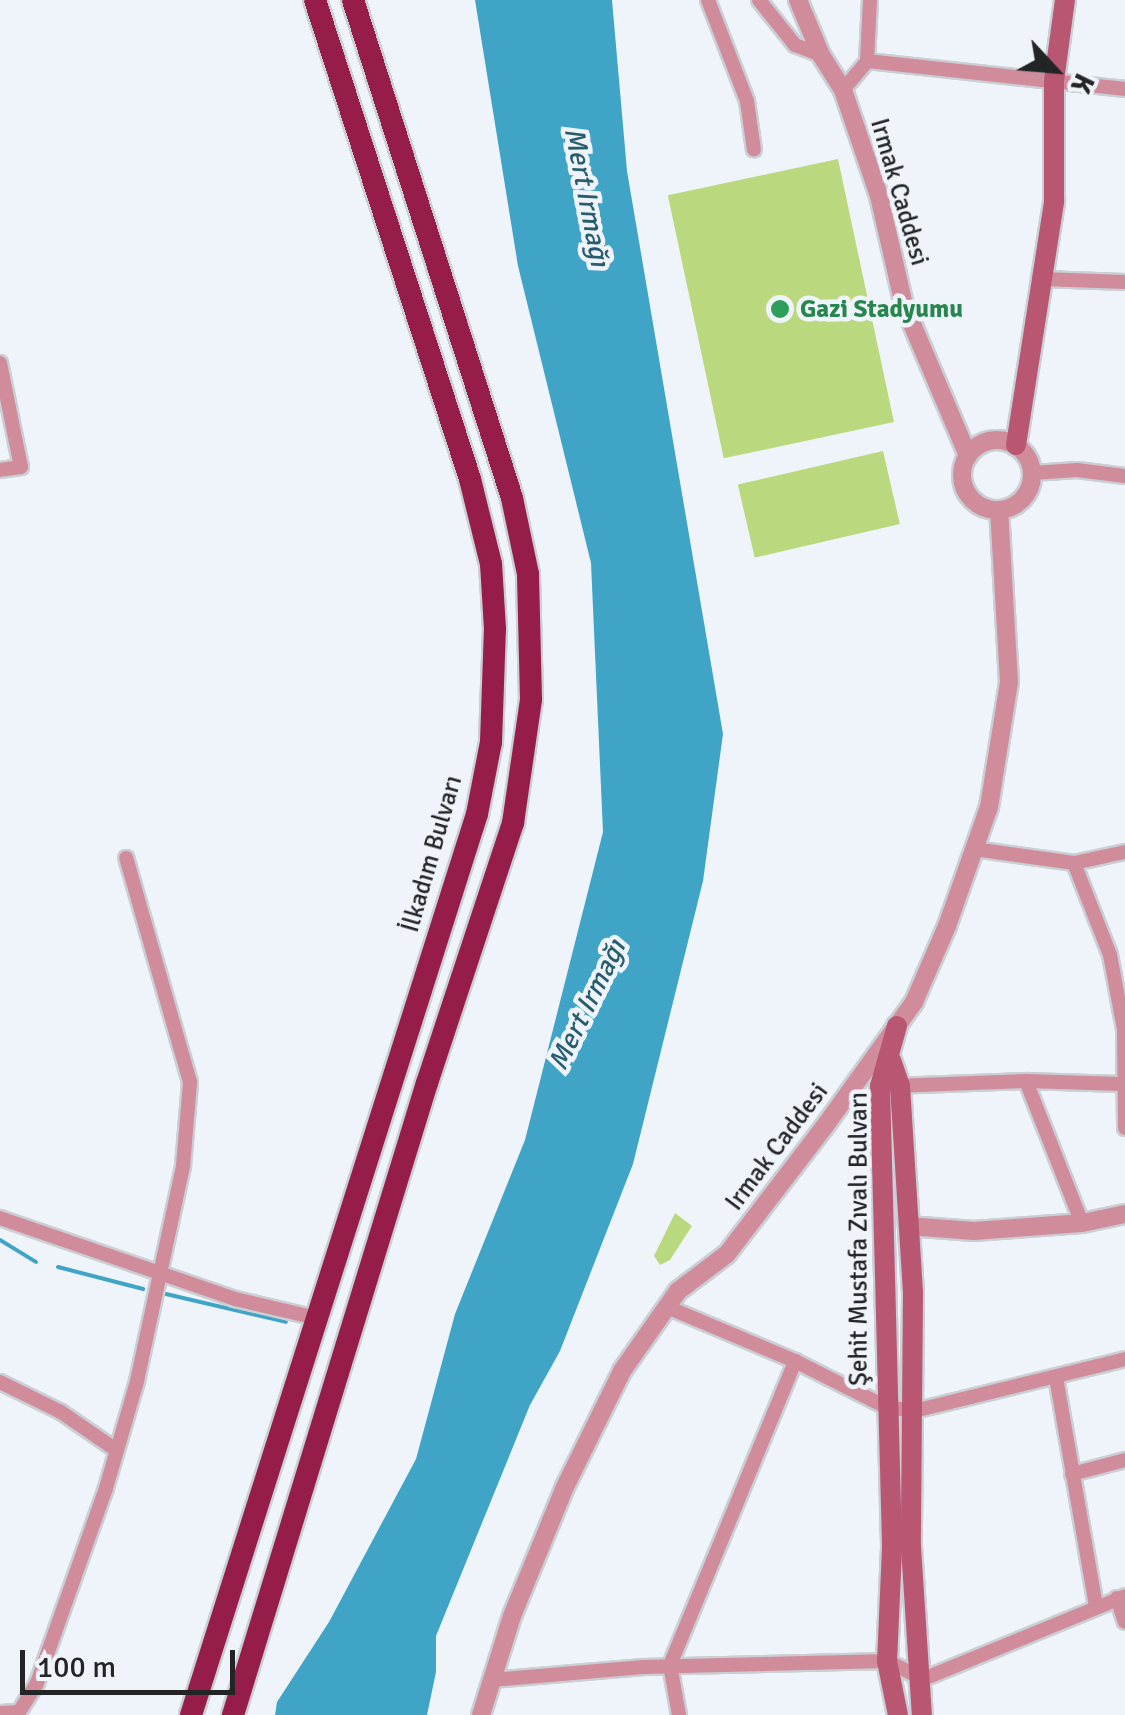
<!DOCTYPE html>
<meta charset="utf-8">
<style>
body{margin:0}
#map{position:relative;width:1125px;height:1715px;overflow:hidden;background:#eff4fa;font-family:Signika,sans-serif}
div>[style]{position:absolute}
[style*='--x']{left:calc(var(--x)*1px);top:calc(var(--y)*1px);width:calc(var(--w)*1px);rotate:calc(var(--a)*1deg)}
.green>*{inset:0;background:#bad97e;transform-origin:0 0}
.water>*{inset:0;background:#40a4c6}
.stream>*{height:4px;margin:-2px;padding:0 2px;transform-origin:2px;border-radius:2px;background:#40a4c6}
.roads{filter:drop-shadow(2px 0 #cacfd4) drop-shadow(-2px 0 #cacfd4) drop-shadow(0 2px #cacfd4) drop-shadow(0 -2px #cacfd4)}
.minor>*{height:14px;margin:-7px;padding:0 7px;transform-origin:7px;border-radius:7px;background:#d18c9c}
.tertiary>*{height:18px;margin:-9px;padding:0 9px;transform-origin:9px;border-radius:9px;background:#d18c9c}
.tertiary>.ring{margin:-9px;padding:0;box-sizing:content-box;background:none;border:18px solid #d18c9c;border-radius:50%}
.secondary>*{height:20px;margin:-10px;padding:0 10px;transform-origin:10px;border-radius:10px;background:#b95772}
.trunk>*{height:22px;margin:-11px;padding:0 11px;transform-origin:11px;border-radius:11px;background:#961d4a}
.dots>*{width:28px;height:28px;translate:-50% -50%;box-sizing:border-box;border:5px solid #eff4fa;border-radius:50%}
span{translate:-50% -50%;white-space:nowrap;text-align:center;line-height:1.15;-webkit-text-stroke:9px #eff4fa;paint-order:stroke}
.street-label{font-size:25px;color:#222426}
.leisure-label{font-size:25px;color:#27864d;font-weight:700}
.left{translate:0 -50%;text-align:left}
.water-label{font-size:28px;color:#285d70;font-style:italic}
.north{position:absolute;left:1005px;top:20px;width:100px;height:100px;-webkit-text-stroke:8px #eff4fa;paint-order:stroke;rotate:116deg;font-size:28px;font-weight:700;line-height:40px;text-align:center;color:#222426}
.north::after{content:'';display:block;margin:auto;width:35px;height:45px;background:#222426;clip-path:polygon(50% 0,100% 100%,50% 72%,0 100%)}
.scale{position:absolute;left:20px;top:1650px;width:215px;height:45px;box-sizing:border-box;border:5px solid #222426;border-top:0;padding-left:12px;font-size:30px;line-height:35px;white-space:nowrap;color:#222426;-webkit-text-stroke:8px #eff4fa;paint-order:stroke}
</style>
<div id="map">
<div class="green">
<div style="left:838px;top:159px;width:269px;height:174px;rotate:78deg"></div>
<div style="left:883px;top:451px;width:75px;height:149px;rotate:77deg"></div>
<div style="clip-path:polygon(675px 1213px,692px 1226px,670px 1260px,660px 1265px,654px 1256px)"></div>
</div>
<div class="water">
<div style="clip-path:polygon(475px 0,612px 0,627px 171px,723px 734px,703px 881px,633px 1164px,560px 1351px,530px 1405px,436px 1636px,436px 1672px,427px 1715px,275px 1715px,277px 1702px,329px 1622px,416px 1459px,455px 1314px,525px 1140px,603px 832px,591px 563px,518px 266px)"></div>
</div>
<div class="stream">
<div style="--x:0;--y:1240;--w:42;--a:31.4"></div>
<div style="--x:58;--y:1267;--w:88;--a:14.5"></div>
<div style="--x:166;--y:1294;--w:123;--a:13.1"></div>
</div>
<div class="roads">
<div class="minor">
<div style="--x:708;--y:0;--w:108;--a:68.9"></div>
<div style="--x:747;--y:101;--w:49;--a:81.9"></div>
<div style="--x:759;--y:0;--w:58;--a:51.3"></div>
<div style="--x:795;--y:45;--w:28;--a:21"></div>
<div style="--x:867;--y:61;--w:260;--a:6.2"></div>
<div style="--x:843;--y:90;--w:38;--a:-50"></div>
<div style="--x:867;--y:61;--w:61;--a:-87.2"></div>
<div style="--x:1042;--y:279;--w:83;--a:2.1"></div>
<div style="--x:0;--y:363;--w:106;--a:78.6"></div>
<div style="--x:21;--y:467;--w:21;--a:172"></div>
<div style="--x:1033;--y:473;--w:44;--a:-3.9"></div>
<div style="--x:1077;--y:470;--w:48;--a:7.1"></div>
<div style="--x:974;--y:849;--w:101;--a:8"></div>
<div style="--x:1074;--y:863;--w:52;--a:-12.2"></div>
<div style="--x:1074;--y:863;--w:99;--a:68.6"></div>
<div style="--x:1110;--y:955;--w:75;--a:79.3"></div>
<div style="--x:1124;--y:1029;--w:99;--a:89.4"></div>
<div style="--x:1026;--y:1081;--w:153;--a:68.5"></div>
<div style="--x:893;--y:1086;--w:133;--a:-2.2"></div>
<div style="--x:1026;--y:1081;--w:96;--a:1.8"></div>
<div style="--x:0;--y:1218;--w:249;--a:19"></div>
<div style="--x:235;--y:1299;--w:83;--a:13.2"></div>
<div style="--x:667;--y:1307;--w:139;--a:22.9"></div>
<div style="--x:795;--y:1361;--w:102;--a:26.8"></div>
<div style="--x:886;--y:1407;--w:28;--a:8"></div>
<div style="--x:914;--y:1411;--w:217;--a:-13.8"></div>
<div style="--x:1056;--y:1377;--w:233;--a:80.1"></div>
<div style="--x:0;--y:1382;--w:68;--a:26.2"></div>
<div style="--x:61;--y:1412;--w:67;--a:34.6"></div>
<div style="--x:1072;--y:1474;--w:55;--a:-14.8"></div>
<div style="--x:1117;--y:1598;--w:25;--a:72"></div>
<div style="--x:492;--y:1680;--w:152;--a:-4.9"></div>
<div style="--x:643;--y:1667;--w:244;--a:-1.4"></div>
<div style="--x:887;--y:1661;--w:40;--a:26.6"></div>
<div style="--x:923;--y:1679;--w:218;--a:-22.3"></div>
<div style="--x:0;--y:1713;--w:19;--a:-3"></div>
<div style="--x:19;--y:1712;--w:34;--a:-58"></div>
<div style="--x:37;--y:1683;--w:207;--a:-70.5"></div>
<div style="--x:106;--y:1488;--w:111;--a:-73.8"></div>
<div style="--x:137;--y:1381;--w:220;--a:-77.9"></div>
<div style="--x:183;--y:1166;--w:84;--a:-85.2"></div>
<div style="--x:190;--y:1082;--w:233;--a:-105.9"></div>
<div style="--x:679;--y:1715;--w:51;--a:-100.2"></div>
<div style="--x:670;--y:1665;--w:329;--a:-67.6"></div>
</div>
<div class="tertiary">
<div style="--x:798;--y:0;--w:60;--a:67.3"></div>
<div style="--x:821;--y:55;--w:41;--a:57.8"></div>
<div style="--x:843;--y:90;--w:112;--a:71.2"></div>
<div style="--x:879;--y:196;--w:112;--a:77.1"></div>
<div style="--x:904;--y:305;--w:164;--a:67"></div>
<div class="ring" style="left:962px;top:440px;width:52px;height:52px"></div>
<div style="--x:908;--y:1226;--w:66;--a:4.3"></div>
<div style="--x:974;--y:1231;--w:108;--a:-4.2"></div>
<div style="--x:1082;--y:1223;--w:44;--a:-11.8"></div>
<div style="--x:481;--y:1715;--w:104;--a:-72.6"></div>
<div style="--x:512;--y:1616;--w:139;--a:-67.7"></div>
<div style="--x:565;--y:1487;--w:129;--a:-63.8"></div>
<div style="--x:622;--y:1371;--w:98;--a:-55"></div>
<div style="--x:678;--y:1291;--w:61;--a:-37.1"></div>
<div style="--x:727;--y:1254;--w:161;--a:-52.6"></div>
<div style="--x:825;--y:1126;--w:153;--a:-54.3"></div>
<div style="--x:914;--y:1002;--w:83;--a:-66.5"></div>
<div style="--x:947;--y:926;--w:126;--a:-70.6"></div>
<div style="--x:989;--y:807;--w:127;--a:-80.9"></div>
<div style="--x:1009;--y:682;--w:172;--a:-93.3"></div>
</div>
<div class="secondary">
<div style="--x:1016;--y:445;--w:247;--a:-81.1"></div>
<div style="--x:1054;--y:201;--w:120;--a:-90"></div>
<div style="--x:1054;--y:81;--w:82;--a:-82.3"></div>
<div style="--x:897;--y:1026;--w:62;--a:105.8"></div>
<div style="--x:880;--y:1086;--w:462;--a:88.5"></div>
<div style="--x:892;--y:1548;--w:113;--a:92.5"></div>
<div style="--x:887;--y:1661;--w:55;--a:78.5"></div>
<div style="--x:891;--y:1060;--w:28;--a:71"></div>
<div style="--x:900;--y:1086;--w:208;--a:86.4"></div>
<div style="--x:913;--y:1294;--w:253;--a:90.5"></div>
<div style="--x:911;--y:1547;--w:168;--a:86.3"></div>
</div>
<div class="trunk">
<div style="--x:191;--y:1715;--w:945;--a:-72.39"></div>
<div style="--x:477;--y:814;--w:73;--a:-79"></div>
<div style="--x:491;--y:742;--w:113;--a:-88"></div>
<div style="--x:495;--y:629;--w:65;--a:-93.5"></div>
<div style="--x:491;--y:564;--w:88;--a:-103.9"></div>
<div style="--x:470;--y:479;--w:503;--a:-107.93"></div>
<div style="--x:233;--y:1715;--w:661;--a:-72.94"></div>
<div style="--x:427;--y:1083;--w:274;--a:-71.7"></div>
<div style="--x:513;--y:823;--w:125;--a:-81.7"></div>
<div style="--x:531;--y:699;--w:125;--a:-91.4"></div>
<div style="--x:528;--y:574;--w:78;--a:-101.9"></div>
<div style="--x:512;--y:498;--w:523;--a:-107.71"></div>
</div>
</div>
<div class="dots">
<div style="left:780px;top:309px;background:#2e9e5b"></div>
</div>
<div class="street-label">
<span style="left:899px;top:192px;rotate:74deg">Irmak Caddesi</span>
<span style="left:432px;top:854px;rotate:-74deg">İlkadım Bulvarı</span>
<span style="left:777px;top:1147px;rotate:-53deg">Irmak Caddesi</span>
<span style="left:859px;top:1239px;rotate:-90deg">Şehit Mustafa Zıvalı Bulvarı</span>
</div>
<div class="leisure-label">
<span class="left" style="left:800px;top:309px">Gazi Stadyumu</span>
</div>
<div class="water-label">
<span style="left:587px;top:197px;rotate:79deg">Mert Irmağı</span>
<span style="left:587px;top:1005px;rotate:-64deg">Mert Irmağı</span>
</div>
<div class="north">K</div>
<div class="scale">100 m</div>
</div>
